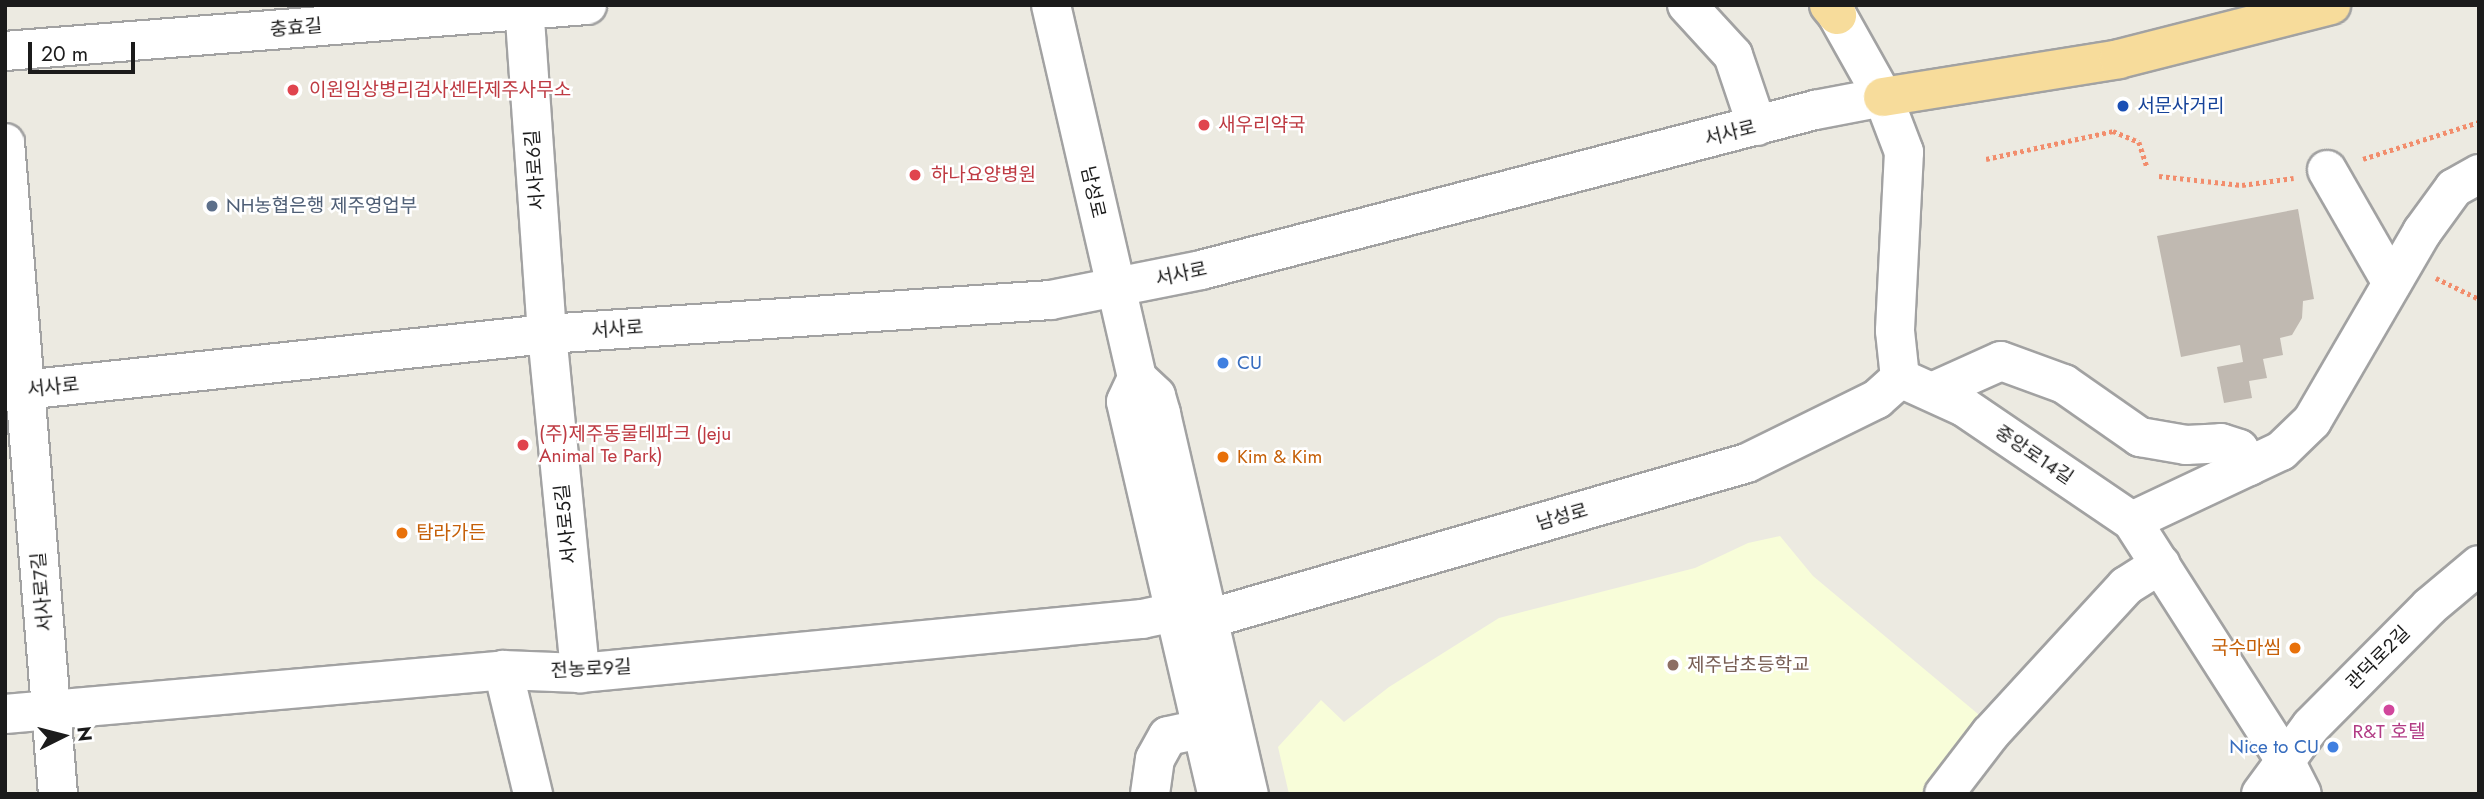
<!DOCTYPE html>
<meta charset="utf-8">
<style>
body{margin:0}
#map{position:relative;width:2484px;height:799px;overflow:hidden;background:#eceae1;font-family:Jost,"Noto Sans KR",sans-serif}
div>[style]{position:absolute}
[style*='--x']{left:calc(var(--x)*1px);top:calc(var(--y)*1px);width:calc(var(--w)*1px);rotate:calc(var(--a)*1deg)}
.education>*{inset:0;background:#f8fdd9}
.building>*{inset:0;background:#c0b9b1}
.path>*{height:4.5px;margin-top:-2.25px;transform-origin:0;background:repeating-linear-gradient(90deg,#f28d6c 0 3.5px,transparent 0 7px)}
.roads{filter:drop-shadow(2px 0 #a2a2a2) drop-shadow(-2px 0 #a2a2a2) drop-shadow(0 2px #a2a2a2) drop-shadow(0 -2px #a2a2a2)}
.minor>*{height:38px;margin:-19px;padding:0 19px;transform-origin:19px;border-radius:19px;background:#fff}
.major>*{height:38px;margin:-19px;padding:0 19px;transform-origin:19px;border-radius:19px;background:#f7dc9b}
.dots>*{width:19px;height:19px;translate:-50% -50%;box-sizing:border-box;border:4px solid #fff;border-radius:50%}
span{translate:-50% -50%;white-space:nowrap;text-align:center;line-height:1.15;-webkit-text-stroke:5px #fff;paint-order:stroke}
.street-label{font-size:19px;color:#1b1b1b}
.health-label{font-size:19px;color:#be3a42}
.left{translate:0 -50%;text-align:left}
.transit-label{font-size:19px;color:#164399}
.service-label{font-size:19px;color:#4e5e75}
.shop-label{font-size:19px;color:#366cbe}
.right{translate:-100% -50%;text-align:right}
.food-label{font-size:19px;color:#c56008}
.education-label{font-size:19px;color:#785e54}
.hotel-label{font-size:19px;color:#b23c85}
.frame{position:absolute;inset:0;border:7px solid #1b1b1b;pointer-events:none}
.north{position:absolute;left:28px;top:701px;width:70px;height:70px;-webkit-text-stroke:5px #fff;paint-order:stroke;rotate:84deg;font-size:19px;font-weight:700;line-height:28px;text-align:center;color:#1b1b1b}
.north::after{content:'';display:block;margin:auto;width:24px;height:32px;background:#1b1b1b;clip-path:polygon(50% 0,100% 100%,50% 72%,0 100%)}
.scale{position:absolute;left:28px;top:42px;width:107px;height:32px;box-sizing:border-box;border:4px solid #1b1b1b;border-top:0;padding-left:9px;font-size:21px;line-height:24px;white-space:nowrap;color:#1b1b1b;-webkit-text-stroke:5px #fff;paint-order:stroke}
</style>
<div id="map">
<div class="education">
<div style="clip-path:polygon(1780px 536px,1813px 576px,1978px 714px,1979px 718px,1921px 794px,1289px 794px,1278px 747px,1321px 700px,1344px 722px,1389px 687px,1499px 618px,1695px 568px,1748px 543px)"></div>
</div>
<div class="building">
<div style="clip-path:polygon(2298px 209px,2314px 299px,2303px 301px,2302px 318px,2292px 335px,2280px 338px,2283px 355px,2263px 359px,2267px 378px,2249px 381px,2252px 398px,2224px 403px,2217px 367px,2243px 362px,2240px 345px,2181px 357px,2157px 236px)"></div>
</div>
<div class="path">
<div style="--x:1986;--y:159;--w:130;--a:-12.4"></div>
<div style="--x:2113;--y:131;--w:28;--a:23"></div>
<div style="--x:2139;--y:142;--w:25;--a:72"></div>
<div style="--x:2363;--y:159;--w:122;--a:-17.7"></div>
<div style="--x:2159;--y:176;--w:83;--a:6.2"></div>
<div style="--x:2242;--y:185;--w:52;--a:-7.7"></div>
<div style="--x:2436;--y:278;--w:48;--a:26"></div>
</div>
<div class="roads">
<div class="minor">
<div style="--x:524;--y:5;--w:330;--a:86"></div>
<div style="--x:547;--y:334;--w:341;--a:84.4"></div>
<div style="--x:1051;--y:5;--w:383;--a:77"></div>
<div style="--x:1137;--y:378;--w:26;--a:43"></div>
<div style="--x:1156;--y:396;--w:19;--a:74"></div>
<div style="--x:1161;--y:414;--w:390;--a:77"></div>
<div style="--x:1687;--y:5;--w:68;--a:47.4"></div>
<div style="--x:1733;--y:55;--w:75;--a:71.3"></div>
<div style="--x:1837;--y:15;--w:94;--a:60.7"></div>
<div style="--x:1883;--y:97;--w:59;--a:69.1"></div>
<div style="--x:1904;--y:152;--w:179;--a:92.9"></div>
<div style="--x:1895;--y:331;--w:47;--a:83.9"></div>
<div style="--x:5;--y:51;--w:584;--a:-4.52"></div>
<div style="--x:5;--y:143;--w:653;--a:85.35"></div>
<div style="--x:2327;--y:170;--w:130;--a:60.1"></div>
<div style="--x:1137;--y:378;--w:26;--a:115"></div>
<div style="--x:1126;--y:402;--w:402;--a:76.9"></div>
<div style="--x:1900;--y:378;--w:70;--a:24.4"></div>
<div style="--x:1964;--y:407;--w:203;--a:34.2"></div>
<div style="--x:2132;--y:521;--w:282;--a:57.4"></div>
<div style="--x:2284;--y:759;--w:39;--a:63"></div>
<div style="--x:1934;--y:391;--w:73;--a:-24.1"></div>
<div style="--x:2001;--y:361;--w:67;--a:20.1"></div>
<div style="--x:2064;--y:384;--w:93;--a:34.9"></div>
<div style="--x:2140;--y:437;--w:47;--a:9.9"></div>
<div style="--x:2186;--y:445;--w:35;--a:-3"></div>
<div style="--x:2221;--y:443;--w:19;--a:18"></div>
<div style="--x:2239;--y:449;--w:20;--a:60"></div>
<div style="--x:5;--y:392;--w:545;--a:-6.11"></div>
<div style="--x:547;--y:334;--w:505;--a:-3.86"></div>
<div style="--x:1051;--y:300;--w:153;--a:-11.3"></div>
<div style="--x:1201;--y:270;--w:635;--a:-14.61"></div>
<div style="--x:1815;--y:110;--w:69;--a:-10.8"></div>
<div style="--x:2132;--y:521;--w:165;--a:-25.2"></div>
<div style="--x:2281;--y:451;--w:43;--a:-44.1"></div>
<div style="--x:2312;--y:421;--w:219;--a:-59.8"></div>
<div style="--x:2422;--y:232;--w:54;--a:-54"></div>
<div style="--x:2454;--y:188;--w:29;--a:-29"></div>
<div style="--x:1208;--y:619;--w:561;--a:-16.14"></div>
<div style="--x:1747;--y:463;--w:145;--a:-26.2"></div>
<div style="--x:1877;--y:399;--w:31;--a:-42"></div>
<div style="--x:503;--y:670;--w:128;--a:76.4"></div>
<div style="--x:5;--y:714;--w:500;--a:-5"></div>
<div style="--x:503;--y:670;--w:77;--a:2.2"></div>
<div style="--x:580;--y:673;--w:565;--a:-5.49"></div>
<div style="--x:1142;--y:619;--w:34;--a:-12"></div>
<div style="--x:1150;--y:794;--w:35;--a:-82"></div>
<div style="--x:1155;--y:759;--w:26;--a:-61"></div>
<div style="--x:1168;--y:736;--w:34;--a:-12"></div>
<div style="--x:1944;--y:794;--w:76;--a:-52.5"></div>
<div style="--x:1990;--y:734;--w:201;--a:-47.4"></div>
<div style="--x:2126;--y:586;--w:41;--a:-32.2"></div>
<div style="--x:2261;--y:794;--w:84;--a:-53.7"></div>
<div style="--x:2311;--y:726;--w:168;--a:-45.2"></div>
<div style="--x:2429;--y:607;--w:65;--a:-40"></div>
</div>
<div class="major">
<div style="--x:1829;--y:5;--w:13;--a:51"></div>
<div style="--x:1883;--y:97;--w:239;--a:-9.1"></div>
<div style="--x:2119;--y:59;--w:219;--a:-14.3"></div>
</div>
</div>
<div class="dots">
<div style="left:293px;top:90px;background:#e0444e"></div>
<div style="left:2123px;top:106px;background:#1a4fb4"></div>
<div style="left:1204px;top:125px;background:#e0444e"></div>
<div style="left:915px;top:175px;background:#e0444e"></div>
<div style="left:212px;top:206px;background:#5c6f8a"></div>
<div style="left:1223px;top:363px;background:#3f7fe0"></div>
<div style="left:523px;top:445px;background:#e0444e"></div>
<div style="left:1223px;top:457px;background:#e8710a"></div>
<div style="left:402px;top:533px;background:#e8710a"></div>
<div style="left:2295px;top:648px;background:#e8710a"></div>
<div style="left:1673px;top:665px;background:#8d6e63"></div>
<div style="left:2389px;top:710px;background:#d1479c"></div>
<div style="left:2333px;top:747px;background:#3f7fe0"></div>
</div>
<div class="street-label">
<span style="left:296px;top:28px;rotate:-5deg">충효길</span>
<span style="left:1730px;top:133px;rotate:-14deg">서사로</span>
<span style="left:535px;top:170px;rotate:-94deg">서사로6길</span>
<span style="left:1093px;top:192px;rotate:77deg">남성로</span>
<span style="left:1181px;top:274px;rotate:-12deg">서사로</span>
<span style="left:617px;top:329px;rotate:-4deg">서사로</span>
<span style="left:53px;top:387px;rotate:-6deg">서사로</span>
<span style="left:2034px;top:455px;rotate:34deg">중앙로14길</span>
<span style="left:1562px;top:517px;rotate:-16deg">남성로</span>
<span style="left:566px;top:524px;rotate:-96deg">서사로5길</span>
<span style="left:42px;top:592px;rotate:-95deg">서사로7길</span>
<span style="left:2378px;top:658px;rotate:-45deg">관덕로2길</span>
<span style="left:591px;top:669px;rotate:-3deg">전농로9길</span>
</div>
<div class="health-label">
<span class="left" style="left:309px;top:90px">이원임상병리검사센타제주사무소</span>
<span class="left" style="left:1218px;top:125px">새우리약국</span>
<span class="left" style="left:931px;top:175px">하나요양병원</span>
<span class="left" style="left:539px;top:445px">(주)제주동물테파크 (Jeju<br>Animal Te Park)</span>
</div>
<div class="transit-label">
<span class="left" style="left:2137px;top:106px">서문사거리</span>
</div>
<div class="service-label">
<span class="left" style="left:226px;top:206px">NH농협은행 제주영업부</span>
</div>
<div class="shop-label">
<span class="left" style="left:1237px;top:363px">CU</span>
<span class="right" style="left:2319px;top:747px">Nice to CU</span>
</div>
<div class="food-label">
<span class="left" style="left:1237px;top:457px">Kim &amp; Kim</span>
<span class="left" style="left:416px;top:533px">탐라가든</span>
<span class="right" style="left:2281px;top:648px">국수마씸</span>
</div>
<div class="education-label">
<span class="left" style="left:1687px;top:665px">제주남초등학교</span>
</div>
<div class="hotel-label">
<span style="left:2389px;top:732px">R&amp;T 호텔</span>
</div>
<div class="frame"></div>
<div class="north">N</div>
<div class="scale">20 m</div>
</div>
